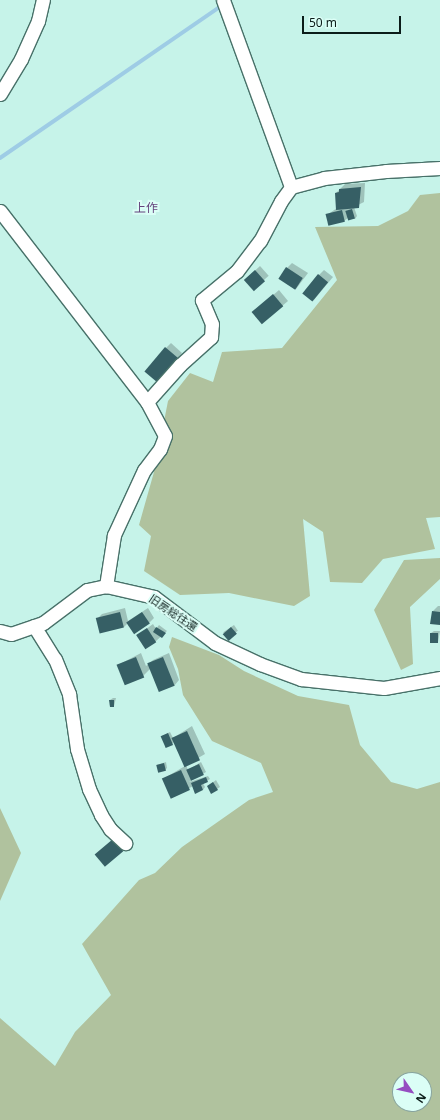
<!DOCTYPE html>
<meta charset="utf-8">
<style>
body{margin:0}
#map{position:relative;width:440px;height:1120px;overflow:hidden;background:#c6f3e9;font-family:"Noto Sans","Noto Sans JP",sans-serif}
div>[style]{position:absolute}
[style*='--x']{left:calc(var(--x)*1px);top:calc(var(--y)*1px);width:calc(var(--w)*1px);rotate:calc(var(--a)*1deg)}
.green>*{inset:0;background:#b0c29e}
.shadow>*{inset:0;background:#0003;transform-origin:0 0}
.stream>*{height:4px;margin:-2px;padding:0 2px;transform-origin:2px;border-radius:2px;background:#9ecce5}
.building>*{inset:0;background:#365f65;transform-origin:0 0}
.roads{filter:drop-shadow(1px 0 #487169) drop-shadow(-1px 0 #487169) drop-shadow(0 1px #487169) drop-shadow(0 -1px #487169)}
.minor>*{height:13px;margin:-6.5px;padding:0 6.5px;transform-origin:6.5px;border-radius:6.5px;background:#fff}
span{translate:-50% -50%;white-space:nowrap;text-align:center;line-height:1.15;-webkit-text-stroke:4px #dbfef6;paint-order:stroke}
.street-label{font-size:11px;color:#0b1c19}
.neighbourhood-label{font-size:12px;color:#66437d}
.north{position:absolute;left:392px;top:1072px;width:40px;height:40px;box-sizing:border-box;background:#dbfef6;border:1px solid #88a49e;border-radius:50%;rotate:124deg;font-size:11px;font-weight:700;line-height:16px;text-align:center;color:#0b1c19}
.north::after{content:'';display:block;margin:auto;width:14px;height:18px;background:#954dc1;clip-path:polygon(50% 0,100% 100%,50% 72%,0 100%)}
.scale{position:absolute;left:302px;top:16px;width:99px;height:18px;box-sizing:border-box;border:2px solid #0b1c19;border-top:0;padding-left:5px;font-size:12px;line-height:14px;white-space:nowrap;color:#0b1c19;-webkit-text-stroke:3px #dbfef6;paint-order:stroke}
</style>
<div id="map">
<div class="green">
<div style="clip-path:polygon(440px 193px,440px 517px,426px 518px,435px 549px,383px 559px,362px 583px,330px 582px,323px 532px,303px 519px,310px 596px,294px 606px,229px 593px,180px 595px,144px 571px,151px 536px,139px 525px,154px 472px,168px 401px,190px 373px,213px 382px,222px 352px,282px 348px,337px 280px,315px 227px,378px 226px,408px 211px,420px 195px)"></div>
<div style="clip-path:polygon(440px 558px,440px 579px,410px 607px,413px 664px,401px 670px,374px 610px,404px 560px)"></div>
<div style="clip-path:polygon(evenodd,172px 637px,219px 655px,244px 671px,298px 696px,349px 705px,360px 745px,391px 782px,417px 789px,440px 782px,440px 1120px,0 1120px,0 1018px,55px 1066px,75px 1032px,111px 995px,82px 944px,139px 880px,155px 873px,182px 847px,249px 800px,273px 792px,261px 763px,212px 741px,183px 695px,178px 669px,169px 647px,172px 637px,400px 1080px,424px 1080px,424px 1104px,400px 1104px,400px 1080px)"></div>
<div style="clip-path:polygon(0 808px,21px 853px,0 901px)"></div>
</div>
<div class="shadow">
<div style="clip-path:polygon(365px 183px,364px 202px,354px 207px,357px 216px,355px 219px,348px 218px,344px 221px,327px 215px,337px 208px,336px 193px,345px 184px)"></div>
<div style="clip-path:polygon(292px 263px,308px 273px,296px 289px,287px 268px)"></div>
<div style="left:260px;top:266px;width:13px;height:20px;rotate:48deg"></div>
<div style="clip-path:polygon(324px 270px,333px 277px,313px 301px,319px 275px)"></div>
<div style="clip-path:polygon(279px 290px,288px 301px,262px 323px,258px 308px)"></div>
<div style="clip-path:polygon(171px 343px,182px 353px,163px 377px,166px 348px)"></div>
<div style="clip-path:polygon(438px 606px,440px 606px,440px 624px,433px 611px)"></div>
<div style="clip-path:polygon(125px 608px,128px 621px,148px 608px,154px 618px,149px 623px,128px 623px,124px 627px,97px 619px,102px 614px)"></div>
<div style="clip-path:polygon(153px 624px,156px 629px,159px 625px,167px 631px,155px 642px,138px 635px)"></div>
<div style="left:234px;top:625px;width:7px;height:13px;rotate:56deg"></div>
<div style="clip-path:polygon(434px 631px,440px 631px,438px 642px,431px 633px)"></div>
<div style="clip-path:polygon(141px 653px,146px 666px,153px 660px,169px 653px,179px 680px,174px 686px,150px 669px,143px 676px,118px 665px)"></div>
<div style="clip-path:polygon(113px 698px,116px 698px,114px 706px,110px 700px)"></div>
<div style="clip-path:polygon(192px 726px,205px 754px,186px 765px,188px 770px,201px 762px,206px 772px,189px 782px,208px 776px,210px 779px,203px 783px,205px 787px,203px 790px,193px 786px,172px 798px,163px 779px,185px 766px,174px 742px,172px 744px,162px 736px,170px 732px,173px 738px)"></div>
<div style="clip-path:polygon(166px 762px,167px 768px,165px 770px,157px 765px)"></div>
<div style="clip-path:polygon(216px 780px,220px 787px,217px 789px,208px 786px)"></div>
</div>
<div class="stream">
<div style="--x:0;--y:158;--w:279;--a:-34.5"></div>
</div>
<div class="building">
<div style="clip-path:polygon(361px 187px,359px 208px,336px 210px,335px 193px,339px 192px,339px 189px)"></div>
<div style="left:352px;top:209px;width:10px;height:7px;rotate:73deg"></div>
<div style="left:342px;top:210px;width:12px;height:17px;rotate:76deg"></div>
<div style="left:286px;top:267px;width:20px;height:14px;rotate:33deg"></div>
<div style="left:255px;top:270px;width:15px;height:15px;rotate:48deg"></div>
<div style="left:318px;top:274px;width:13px;height:25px;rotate:39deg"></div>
<div style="left:273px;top:294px;width:16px;height:28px;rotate:50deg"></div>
<div style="left:165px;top:347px;width:17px;height:32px;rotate:40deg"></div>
<div style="clip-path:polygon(432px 611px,440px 612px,440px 625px,430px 624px)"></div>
<div style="left:120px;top:612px;width:16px;height:25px;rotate:76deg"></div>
<div style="left:142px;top:612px;width:14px;height:19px;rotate:56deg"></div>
<div style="clip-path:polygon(156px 627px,166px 633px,162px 638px,153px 632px)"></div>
<div style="left:231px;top:627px;width:9px;height:11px;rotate:49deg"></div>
<div style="left:147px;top:628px;width:17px;height:13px;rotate:57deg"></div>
<div style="left:430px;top:633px;width:8px;height:10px"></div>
<div style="left:136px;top:657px;width:22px;height:21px;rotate:68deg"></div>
<div style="left:163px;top:657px;width:31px;height:17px;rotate:68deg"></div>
<div style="clip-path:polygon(109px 700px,114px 700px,114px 707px,110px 707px)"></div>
<div style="left:187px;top:731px;width:32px;height:17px;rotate:66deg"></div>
<div style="left:168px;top:733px;width:13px;height:8px;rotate:67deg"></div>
<div style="left:164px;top:763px;width:8px;height:8px;rotate:76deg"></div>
<div style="left:199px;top:764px;width:12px;height:14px;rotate:66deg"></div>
<div style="left:181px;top:770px;width:22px;height:21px;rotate:66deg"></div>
<div style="clip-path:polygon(206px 777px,208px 782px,201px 785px,203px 790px,195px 794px,191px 783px)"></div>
<div style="clip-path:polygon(213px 782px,218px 790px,211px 794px,207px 786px)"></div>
<div style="left:113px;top:839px;width:16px;height:24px;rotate:50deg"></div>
</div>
<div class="roads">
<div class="minor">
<div style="--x:223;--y:0;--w:199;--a:70"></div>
<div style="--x:0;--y:94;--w:41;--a:-59"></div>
<div style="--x:21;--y:59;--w:42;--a:-65.9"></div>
<div style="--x:38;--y:21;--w:22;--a:-77"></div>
<div style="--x:0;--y:211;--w:241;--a:52.4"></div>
<div style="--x:147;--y:402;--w:38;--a:62"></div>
<div style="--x:165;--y:436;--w:14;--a:111"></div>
<div style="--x:160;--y:449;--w:26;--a:127"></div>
<div style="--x:144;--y:470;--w:72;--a:114.8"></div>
<div style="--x:114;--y:535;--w:52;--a:98.9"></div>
<div style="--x:147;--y:402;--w:50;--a:-48.3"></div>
<div style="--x:180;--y:365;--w:42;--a:-42.1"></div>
<div style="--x:211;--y:337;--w:13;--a:-86"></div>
<div style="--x:212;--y:324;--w:26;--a:-113"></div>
<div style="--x:202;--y:300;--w:45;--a:-39.6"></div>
<div style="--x:237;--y:271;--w:38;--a:-53"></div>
<div style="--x:260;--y:241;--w:45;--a:-62.3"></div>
<div style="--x:281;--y:201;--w:17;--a:-54"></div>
<div style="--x:291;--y:187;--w:34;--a:-15"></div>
<div style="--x:324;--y:178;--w:62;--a:-6.4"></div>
<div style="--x:386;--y:171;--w:54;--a:-3.2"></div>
<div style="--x:34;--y:626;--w:39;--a:58"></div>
<div style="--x:55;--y:659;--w:38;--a:68"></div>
<div style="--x:69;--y:694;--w:56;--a:81.7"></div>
<div style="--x:77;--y:749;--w:42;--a:73.3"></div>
<div style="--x:89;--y:789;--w:29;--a:65"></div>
<div style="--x:101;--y:815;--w:17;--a:57"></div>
<div style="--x:110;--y:829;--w:21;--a:43"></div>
<div style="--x:0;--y:631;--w:11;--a:15"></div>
<div style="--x:11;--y:634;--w:34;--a:-19"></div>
<div style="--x:43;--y:623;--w:55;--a:-36.9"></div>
<div style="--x:87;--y:590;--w:19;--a:-12"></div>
<div style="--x:106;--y:586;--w:49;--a:12.9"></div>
<div style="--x:154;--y:597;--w:76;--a:37"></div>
<div style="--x:215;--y:643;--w:50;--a:25"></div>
<div style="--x:260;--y:664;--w:44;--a:20.1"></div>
<div style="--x:301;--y:679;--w:83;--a:6.2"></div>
<div style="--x:384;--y:688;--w:57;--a:-10.1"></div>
</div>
</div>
<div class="street-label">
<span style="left:173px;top:613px;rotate:34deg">旧房総往還</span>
</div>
<div class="neighbourhood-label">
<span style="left:146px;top:208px">上作</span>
</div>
<div class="north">N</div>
<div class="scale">50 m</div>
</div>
